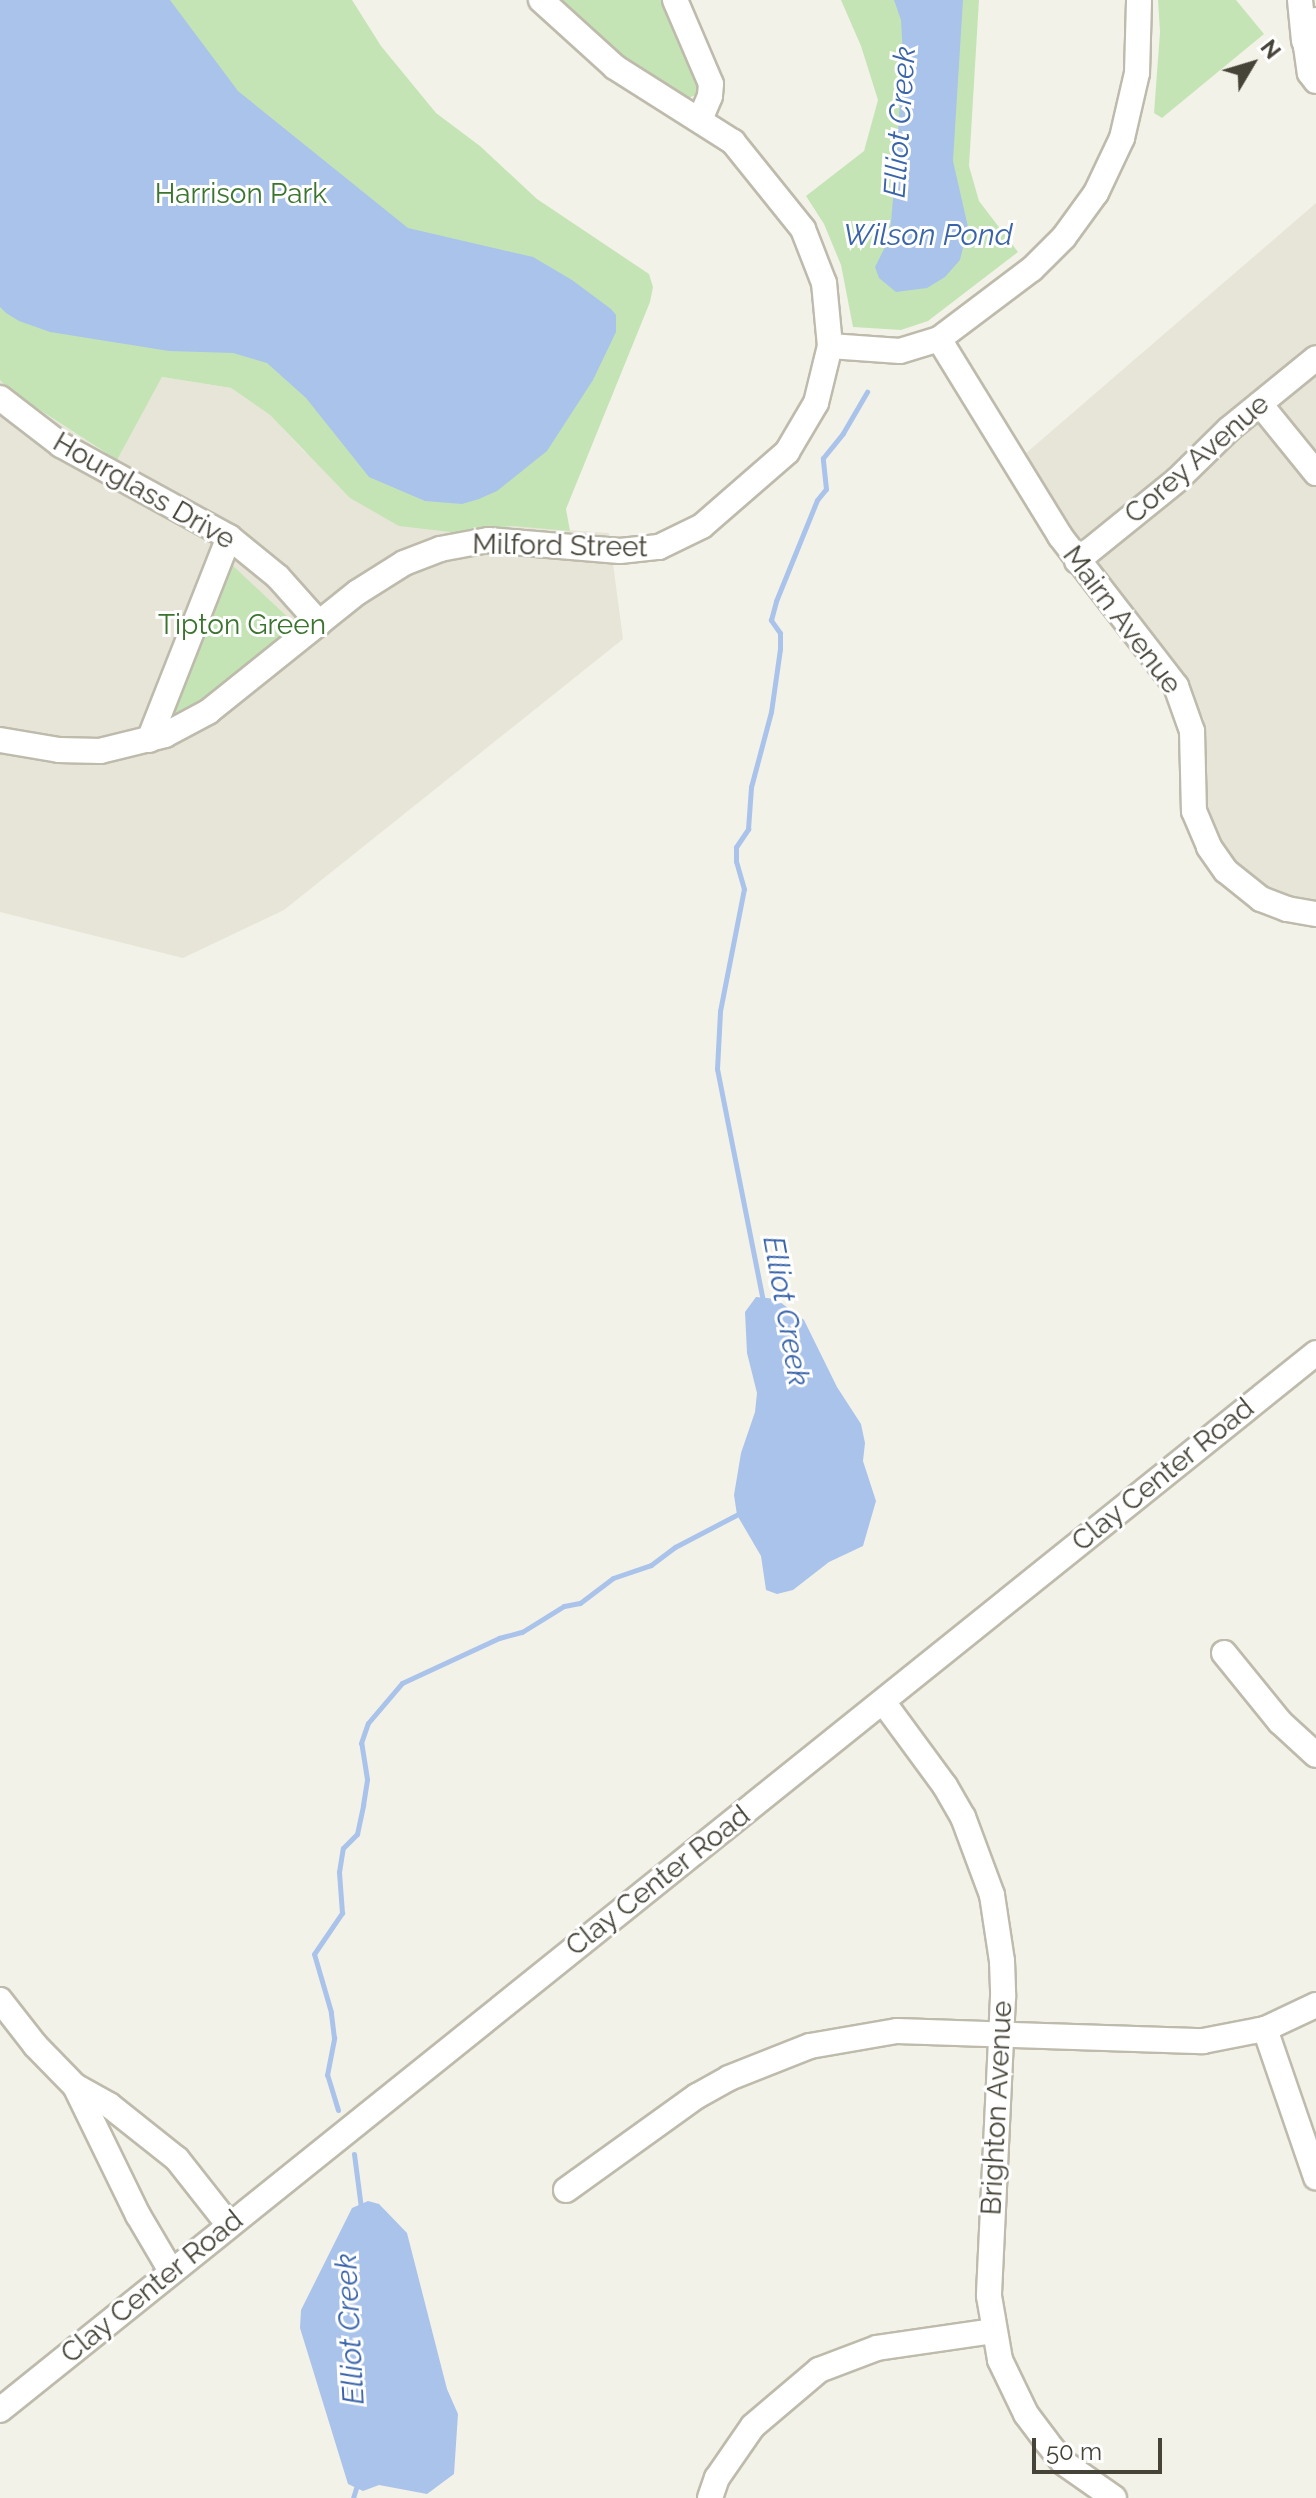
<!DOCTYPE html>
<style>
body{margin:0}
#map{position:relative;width:1316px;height:2498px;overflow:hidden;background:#f3f2e9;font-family:Raleway,sans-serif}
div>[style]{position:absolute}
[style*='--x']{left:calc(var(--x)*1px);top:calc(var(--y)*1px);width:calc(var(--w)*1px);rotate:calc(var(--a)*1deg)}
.residential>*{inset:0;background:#e7e5d8}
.green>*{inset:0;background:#c5e4b5}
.water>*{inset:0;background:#aac3eb}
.stream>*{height:5px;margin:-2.5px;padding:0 2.5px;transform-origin:2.5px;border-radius:2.5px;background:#aac3eb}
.roads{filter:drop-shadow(2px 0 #bebbac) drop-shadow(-2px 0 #bebbac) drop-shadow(0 2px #bebbac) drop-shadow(0 -2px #bebbac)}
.minor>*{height:24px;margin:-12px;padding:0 12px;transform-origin:12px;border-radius:12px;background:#fff}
span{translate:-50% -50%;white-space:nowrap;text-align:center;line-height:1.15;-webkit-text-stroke:6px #fff;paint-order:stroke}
.park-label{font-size:28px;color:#3b742f}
.street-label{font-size:28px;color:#464438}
.water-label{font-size:30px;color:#3964aa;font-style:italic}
.north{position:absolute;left:1212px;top:24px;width:80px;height:80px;-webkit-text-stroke:6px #fff;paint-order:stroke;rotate:52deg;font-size:22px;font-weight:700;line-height:32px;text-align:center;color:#464438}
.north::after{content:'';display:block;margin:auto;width:28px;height:36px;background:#464438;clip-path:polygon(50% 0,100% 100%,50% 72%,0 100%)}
.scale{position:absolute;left:1032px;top:2438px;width:130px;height:36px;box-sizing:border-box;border:4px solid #464438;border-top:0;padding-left:10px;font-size:24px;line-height:28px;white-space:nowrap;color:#464438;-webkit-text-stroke:6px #fff;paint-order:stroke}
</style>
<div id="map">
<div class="residential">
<div style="clip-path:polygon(1316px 203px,1316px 905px,1264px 893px,1232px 861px,1201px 807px,1204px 719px,1188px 688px,1072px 533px,1025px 454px)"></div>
<div style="clip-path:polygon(162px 377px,231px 388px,270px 415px,305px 452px,459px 533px,511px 526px,609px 533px,623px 639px,284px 910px,183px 958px,0 912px,0 380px,9px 390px,116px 460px)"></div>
</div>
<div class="green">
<div style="clip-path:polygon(0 0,352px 0,381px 46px,436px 113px,480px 146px,537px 199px,649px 274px,653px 287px,650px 302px,566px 509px,570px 531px,511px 526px,459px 533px,399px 526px,350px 498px,270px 415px,231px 388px,162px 377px,117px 460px,9px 390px,0 380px)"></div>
<div style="clip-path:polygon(557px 0,663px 0,698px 78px,698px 94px,686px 99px,636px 68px)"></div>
<div style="clip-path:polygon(841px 0,979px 0,969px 166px,979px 201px,1018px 252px,928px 321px,901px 330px,853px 327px,841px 265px,824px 224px,806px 196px,864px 151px,878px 100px,861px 46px)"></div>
<div style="clip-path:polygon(1158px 0,1236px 0,1264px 34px,1162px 118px,1154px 113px,1160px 32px)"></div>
<div style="clip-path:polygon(231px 564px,294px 623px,291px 631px,199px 704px,178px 717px,172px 716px,168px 712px,223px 573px)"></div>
</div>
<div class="water">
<div style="clip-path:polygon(0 0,170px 0,238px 91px,408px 228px,533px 257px,572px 280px,611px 309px,616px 315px,616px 332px,593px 380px,547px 451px,497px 491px,479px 499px,462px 504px,425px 501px,369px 477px,306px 398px,267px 363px,233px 353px,169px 351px,50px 332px,19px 321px,6px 313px,0 307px)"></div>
<div style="clip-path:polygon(894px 0,963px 0,953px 161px,968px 227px,960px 260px,945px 277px,927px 288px,896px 292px,879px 278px,875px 267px,885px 247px,891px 223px,896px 161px,903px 58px,901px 20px)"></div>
<div style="clip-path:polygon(756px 1297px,776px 1299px,804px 1320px,837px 1387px,861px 1424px,865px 1443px,863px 1461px,876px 1501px,863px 1546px,829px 1562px,793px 1590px,777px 1594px,766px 1590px,761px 1556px,737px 1515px,734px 1495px,741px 1453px,755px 1412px,757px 1393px,747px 1353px,745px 1312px)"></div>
<div style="clip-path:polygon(368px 2201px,379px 2204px,407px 2233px,447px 2389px,458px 2414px,454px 2474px,427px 2494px,379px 2485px,363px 2491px,348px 2484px,300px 2328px,301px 2310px,352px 2208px)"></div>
</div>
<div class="stream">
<div style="--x:763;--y:1301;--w:237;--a:-101.2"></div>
<div style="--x:717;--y:1069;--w:58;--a:-87"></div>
<div style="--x:720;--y:1011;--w:124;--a:-78.9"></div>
<div style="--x:744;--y:889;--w:29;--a:-106"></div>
<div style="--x:736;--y:861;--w:14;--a:-90"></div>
<div style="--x:736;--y:847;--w:22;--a:-56"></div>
<div style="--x:748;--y:829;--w:42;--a:-85.9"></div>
<div style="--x:751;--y:787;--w:78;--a:-75.1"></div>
<div style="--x:771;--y:712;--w:64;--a:-81.9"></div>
<div style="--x:780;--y:649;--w:16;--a:-90"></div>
<div style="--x:780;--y:633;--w:16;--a:-125"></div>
<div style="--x:771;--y:620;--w:20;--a:-75"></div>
<div style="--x:776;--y:601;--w:109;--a:-67.9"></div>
<div style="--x:817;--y:500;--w:14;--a:-51"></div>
<div style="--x:826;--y:489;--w:31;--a:-96"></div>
<div style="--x:823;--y:458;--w:32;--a:-51"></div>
<div style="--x:843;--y:433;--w:48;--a:-59.7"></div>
<div style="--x:338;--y:2110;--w:37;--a:-107"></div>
<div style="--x:327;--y:2075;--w:38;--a:-79"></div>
<div style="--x:334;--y:2038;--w:26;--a:-97"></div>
<div style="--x:331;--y:2012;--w:60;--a:-106.3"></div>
<div style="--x:314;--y:1954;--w:50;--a:-55.7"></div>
<div style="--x:342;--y:1913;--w:41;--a:-94.2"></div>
<div style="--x:339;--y:1872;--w:24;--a:-81"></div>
<div style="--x:343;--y:1848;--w:20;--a:-45"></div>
<div style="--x:357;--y:1834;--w:30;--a:-78"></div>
<div style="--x:363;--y:1805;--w:26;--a:-81"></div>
<div style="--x:367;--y:1779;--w:36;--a:-99"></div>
<div style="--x:361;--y:1743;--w:21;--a:-71"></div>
<div style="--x:368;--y:1723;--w:52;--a:-49.6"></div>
<div style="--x:402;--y:1683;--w:107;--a:-24.9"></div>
<div style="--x:499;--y:1638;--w:24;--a:-15"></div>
<div style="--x:522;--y:1632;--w:49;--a:-31.8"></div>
<div style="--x:564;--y:1606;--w:16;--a:-11"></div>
<div style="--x:580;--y:1603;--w:41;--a:-37.1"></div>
<div style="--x:613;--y:1578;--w:40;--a:-18.9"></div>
<div style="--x:651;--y:1565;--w:30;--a:-37"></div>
<div style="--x:675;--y:1547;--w:73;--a:-27.6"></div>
<div style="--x:354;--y:2154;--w:54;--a:82.6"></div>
<div style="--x:353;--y:2498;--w:14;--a:-73"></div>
</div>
<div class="roads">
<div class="minor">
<div style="--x:675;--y:0;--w:91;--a:66.8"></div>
<div style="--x:711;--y:84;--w:12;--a:95"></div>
<div style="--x:710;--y:96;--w:25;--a:113"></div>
<div style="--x:1300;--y:0;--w:41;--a:84.4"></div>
<div style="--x:1316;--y:20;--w:28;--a:111"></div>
<div style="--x:1306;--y:46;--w:27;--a:82"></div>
<div style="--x:1310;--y:73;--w:10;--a:53"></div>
<div style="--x:939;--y:339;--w:231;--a:58.4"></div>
<div style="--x:1060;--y:536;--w:190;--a:52.3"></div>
<div style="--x:1176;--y:686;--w:48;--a:70.4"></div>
<div style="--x:1192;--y:731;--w:80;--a:88.6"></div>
<div style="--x:1194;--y:811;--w:39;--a:67"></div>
<div style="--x:1209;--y:847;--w:29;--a:55"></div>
<div style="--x:1226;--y:871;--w:45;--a:38.7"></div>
<div style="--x:1261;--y:899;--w:28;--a:21"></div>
<div style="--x:1287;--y:909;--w:29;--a:10"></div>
<div style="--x:830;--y:346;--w:70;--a:4.1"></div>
<div style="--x:900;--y:351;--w:41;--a:-17.1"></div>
<div style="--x:939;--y:339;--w:116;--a:-37"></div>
<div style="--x:1032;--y:269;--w:45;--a:-45"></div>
<div style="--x:1064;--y:237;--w:54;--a:-54"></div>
<div style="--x:1096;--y:193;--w:61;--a:-64.7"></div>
<div style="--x:1122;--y:138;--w:67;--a:-77"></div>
<div style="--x:1137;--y:73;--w:73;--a:-88.4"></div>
<div style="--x:0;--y:398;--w:77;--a:37.6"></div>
<div style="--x:61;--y:445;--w:192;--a:28.7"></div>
<div style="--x:229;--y:537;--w:63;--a:39.2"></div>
<div style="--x:278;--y:577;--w:62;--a:48.3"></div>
<div style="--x:1260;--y:404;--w:89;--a:50.9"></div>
<div style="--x:1077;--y:561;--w:129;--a:-39"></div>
<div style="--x:1177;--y:480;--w:73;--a:-44.4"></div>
<div style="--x:1229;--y:429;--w:112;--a:-39.2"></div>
<div style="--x:0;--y:740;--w:60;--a:9.6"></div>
<div style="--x:59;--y:750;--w:41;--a:1.4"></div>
<div style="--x:100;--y:751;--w:67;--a:-13.8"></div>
<div style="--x:165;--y:735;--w:49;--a:-28.1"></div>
<div style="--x:208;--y:712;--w:192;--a:-38.7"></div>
<div style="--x:358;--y:592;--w:54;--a:-32.2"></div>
<div style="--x:404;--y:563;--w:39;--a:-21"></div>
<div style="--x:440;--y:549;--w:49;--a:-10.6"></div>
<div style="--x:488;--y:540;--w:132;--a:4.8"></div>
<div style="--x:620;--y:551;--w:39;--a:-6"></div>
<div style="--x:659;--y:547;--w:48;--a:-26"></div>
<div style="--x:702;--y:526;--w:113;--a:-41"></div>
<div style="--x:787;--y:452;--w:57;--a:-59.4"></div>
<div style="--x:816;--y:403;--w:59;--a:-76.2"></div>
<div style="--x:830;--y:346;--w:63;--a:-95.4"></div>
<div style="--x:824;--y:283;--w:58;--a:-111.3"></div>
<div style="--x:803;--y:229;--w:112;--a:-128.8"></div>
<div style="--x:733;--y:142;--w:140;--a:-147.6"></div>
<div style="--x:615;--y:67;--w:100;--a:-137.8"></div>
<div style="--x:149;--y:740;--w:218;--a:-68.5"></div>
<div style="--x:1224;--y:1653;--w:89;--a:50.9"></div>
<div style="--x:1280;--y:1722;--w:49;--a:42.5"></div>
<div style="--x:884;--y:1703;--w:103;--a:53.7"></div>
<div style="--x:945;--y:1786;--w:36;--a:60"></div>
<div style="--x:963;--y:1817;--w:83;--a:69.6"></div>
<div style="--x:992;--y:1895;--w:67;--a:81.4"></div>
<div style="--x:1002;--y:1961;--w:36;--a:88"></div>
<div style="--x:1003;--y:1997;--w:299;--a:92.7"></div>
<div style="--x:989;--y:2296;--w:65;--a:80.2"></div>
<div style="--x:1000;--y:2360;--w:60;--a:64.3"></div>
<div style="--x:1026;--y:2414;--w:34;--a:53"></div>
<div style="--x:1046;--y:2441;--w:28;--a:51"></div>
<div style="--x:1064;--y:2463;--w:61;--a:35"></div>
<div style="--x:0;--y:2000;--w:57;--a:52.1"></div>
<div style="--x:35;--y:2045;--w:57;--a:45.7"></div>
<div style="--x:75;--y:2086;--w:39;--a:29"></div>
<div style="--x:109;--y:2105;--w:87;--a:38.5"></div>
<div style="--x:177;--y:2159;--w:84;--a:51.8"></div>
<div style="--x:1265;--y:2029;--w:157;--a:71"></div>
<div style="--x:75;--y:2086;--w:144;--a:64"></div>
<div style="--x:138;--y:2215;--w:65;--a:59.5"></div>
<div style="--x:566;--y:2190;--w:161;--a:-35.7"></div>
<div style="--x:697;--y:2096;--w:37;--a:-29"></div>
<div style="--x:729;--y:2078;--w:87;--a:-21.6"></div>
<div style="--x:810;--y:2046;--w:88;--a:-9.8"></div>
<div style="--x:897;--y:2031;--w:306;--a:1.9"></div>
<div style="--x:1203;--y:2041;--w:63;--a:-11"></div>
<div style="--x:1265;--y:2029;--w:56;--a:-25.2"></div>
<div style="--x:0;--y:2410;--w:1688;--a:-38.77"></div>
<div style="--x:710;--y:2498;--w:21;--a:-71"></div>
<div style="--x:717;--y:2478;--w:63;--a:-55.3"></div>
<div style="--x:753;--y:2426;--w:87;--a:-40.3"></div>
<div style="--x:819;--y:2370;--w:62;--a:-20.8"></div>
<div style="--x:877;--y:2348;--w:117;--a:-8.3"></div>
</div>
</div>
<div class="park-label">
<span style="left:241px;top:194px">Harrison Park</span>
<span style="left:242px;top:625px">Tipton Green</span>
</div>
<div class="street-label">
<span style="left:1197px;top:459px;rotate:-41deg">Corey Avenue</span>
<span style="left:144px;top:491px;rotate:30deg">Hourglass Drive</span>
<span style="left:560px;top:546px;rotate:1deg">Milford Street</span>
<span style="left:1122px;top:620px;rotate:53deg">Mairn Avenue</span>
<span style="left:1163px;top:1475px;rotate:-39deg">Clay Center Road</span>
<span style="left:658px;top:1881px;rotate:-38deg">Clay Center Road</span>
<span style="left:997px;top:2108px;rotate:-87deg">Brighton Avenue</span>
<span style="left:152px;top:2287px;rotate:-39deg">Clay Center Road</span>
</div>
<div class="water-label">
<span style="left:900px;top:122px;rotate:-86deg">Elliot Creek</span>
<span style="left:928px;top:235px">Wilson Pond</span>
<span style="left:786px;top:1311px;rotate:80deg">Elliot Creek</span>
<span style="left:350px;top:2329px;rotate:-93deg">Elliot Creek</span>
</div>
<div class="north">N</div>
<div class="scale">50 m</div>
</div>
